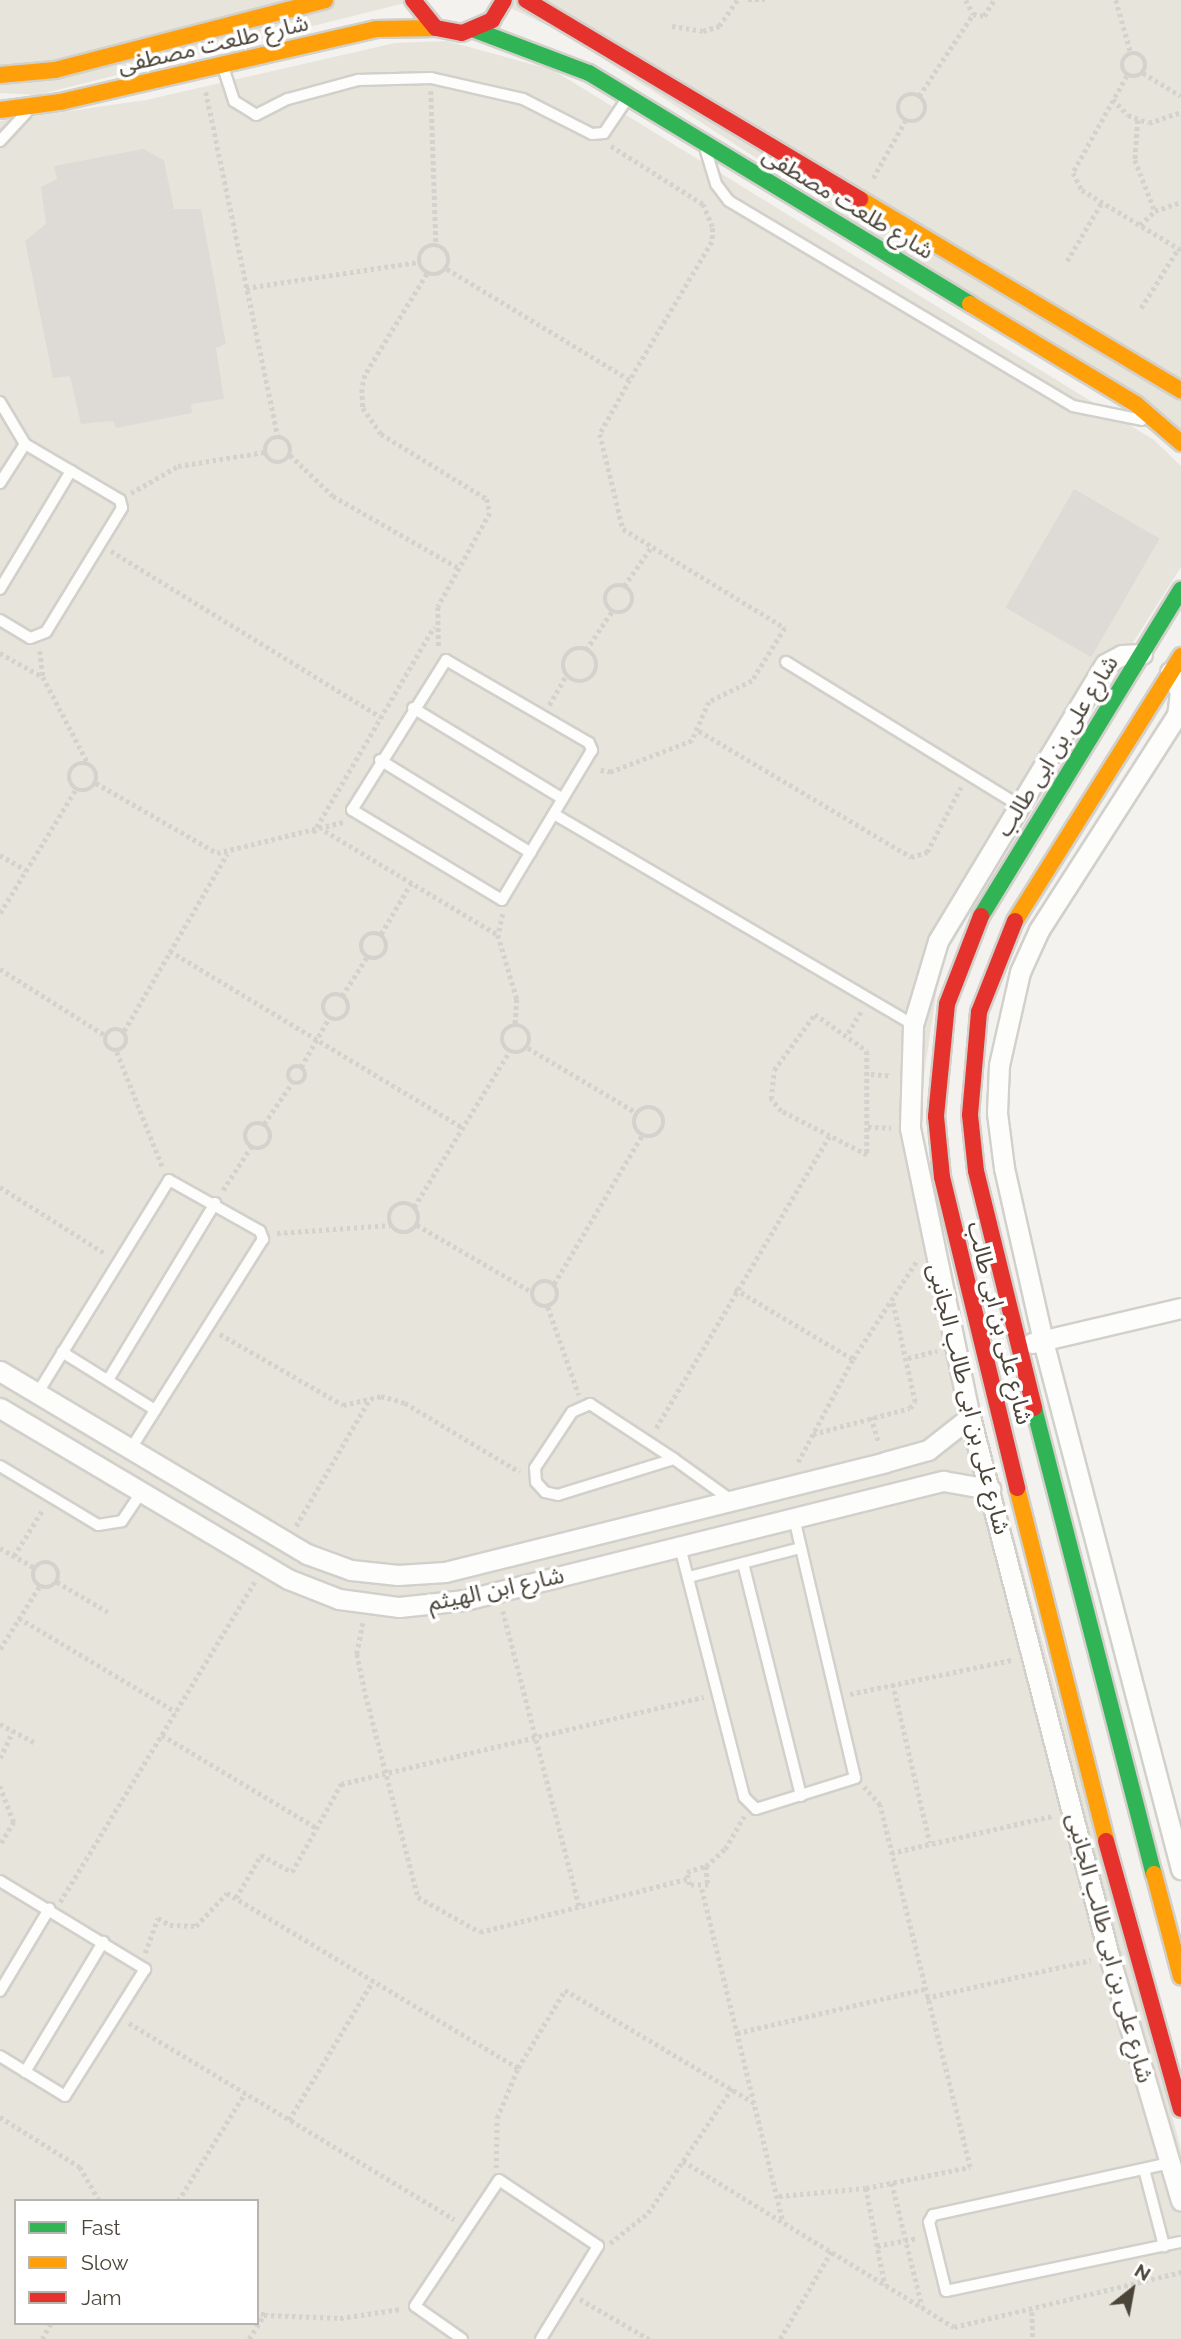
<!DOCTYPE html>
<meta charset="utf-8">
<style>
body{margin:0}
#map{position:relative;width:1181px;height:2339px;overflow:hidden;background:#f4f2ee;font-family:Raleway,"Noto Sans Arabic",sans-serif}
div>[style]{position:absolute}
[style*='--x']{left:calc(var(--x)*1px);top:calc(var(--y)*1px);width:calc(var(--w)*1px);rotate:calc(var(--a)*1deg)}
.residential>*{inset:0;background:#e7e4dc}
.building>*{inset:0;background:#dedbd6;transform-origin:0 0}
.path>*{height:4.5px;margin-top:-2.25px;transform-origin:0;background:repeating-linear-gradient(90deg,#d3d2cc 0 3.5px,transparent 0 7px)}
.path>.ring{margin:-2.25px;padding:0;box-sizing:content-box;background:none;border:4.5px solid #d3d2cc;border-radius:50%}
.roads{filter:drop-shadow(2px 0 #d2d0cb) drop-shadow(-2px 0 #d2d0cb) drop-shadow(0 2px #d2d0cb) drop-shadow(0 -2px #d2d0cb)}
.lane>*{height:10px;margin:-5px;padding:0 5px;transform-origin:5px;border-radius:5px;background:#fdfdfc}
.street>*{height:19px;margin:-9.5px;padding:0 9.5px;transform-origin:9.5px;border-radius:9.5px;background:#fdfdfc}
.fast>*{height:16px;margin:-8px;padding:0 8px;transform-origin:8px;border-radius:8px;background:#30b455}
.slow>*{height:16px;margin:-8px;padding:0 8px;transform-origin:8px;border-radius:8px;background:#ff9f0a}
.jam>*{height:16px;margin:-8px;padding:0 8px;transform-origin:8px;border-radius:8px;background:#e5322d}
span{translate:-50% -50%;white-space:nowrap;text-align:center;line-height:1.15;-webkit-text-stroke:7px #fff;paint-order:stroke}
.street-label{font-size:23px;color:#4b4439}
.legend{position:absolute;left:14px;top:2199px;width:245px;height:126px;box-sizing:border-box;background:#fff;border:2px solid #b7b4b0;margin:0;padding:9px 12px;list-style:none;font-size:21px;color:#4b4439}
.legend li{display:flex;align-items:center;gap:14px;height:35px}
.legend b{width:35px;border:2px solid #b7b4b0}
.north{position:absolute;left:1097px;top:2255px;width:70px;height:70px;-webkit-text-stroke:5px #fff;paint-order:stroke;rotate:31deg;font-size:19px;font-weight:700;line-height:28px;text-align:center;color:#4b4439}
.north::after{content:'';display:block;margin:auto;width:24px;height:32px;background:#4b4439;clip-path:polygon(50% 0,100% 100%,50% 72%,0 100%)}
</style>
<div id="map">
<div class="residential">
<div style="clip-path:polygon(0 0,417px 0,37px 95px,0 93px)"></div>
<div style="clip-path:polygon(494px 0,1181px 0,1181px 433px,563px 33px)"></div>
<div style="clip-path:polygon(evenodd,447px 41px,553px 70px,1154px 440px,1181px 466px,1181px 567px,984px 878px,942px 954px,919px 1109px,928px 1188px,991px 1452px,1181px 2149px,1181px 2339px,0 2339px,0 121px,146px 100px,395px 43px,447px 41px,16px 2201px,257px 2201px,257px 2323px,16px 2323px,16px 2201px)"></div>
</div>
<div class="building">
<div style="clip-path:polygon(143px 149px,164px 160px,174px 209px,201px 209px,226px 344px,216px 348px,224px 399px,191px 404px,192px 413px,116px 428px,113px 421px,81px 424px,70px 376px,53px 378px,25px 241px,46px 224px,41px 187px,57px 179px,54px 166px)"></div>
<div style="left:1074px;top:489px;width:99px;height:137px;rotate:30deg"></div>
</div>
<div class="path">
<div style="--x:748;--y:0;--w:19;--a:0"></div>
<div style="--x:966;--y:0;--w:16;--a:63"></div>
<div style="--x:973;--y:14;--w:11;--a:10"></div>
<div style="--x:984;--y:16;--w:19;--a:-58"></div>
<div style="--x:1116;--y:0;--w:55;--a:74.2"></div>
<div style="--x:672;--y:26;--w:31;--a:9"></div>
<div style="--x:703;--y:31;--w:17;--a:-17"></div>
<div style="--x:719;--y:26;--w:32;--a:-55"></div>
<div class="ring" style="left:1122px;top:53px;width:19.5px;height:19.5px"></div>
<div style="--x:1143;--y:73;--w:44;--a:31.2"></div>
<div style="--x:1127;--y:76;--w:111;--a:119.1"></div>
<div style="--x:1073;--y:173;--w:19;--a:62"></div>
<div style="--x:1082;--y:190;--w:116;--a:31.2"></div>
<div style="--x:431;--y:91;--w:153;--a:88.1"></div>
<div style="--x:206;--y:92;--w:352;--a:78.2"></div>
<div class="ring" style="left:898px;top:94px;width:23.5px;height:23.5px"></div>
<div style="--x:919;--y:96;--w:98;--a:-56.6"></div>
<div style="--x:1113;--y:99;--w:22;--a:47"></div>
<div style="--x:1128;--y:115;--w:22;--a:21"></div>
<div style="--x:1149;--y:123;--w:34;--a:-19"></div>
<div style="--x:1138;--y:120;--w:40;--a:94.3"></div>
<div style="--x:1135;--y:160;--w:55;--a:68.6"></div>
<div style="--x:611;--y:146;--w:109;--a:32.2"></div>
<div style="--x:703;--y:204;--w:26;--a:67"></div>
<div style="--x:713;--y:228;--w:14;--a:94"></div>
<div style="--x:712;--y:242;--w:161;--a:120.7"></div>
<div style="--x:873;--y:178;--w:65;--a:-60.7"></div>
<div style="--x:1140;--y:225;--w:21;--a:-43"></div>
<div style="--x:1155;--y:211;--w:28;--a:-19"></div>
<div class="ring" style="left:419px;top:245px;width:25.5px;height:25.5px"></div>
<div style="--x:1067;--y:261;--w:69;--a:-59.3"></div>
<div style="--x:447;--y:269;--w:214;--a:31.2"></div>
<div style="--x:630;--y:380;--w:62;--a:119.1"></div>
<div style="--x:600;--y:434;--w:98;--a:76.4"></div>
<div style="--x:623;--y:529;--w:190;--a:31.4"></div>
<div style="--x:785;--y:628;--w:62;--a:121.9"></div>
<div style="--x:752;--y:681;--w:48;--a:154"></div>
<div style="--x:709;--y:702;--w:43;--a:113.6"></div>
<div style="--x:692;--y:741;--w:87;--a:159.1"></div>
<div style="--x:611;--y:772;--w:13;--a:-171"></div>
<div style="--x:427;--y:274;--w:119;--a:121.5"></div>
<div style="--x:365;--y:375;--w:14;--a:102"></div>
<div style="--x:362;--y:389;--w:19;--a:87"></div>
<div style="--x:363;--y:408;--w:32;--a:55"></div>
<div style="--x:381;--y:434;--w:124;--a:31.5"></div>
<div style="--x:487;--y:499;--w:14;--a:78"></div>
<div style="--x:490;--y:513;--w:107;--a:119"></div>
<div style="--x:438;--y:607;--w:39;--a:89"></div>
<div style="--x:246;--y:288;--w:174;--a:-8.6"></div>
<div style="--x:1141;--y:308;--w:70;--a:-57.9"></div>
<div class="ring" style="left:265px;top:437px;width:21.5px;height:21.5px"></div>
<div style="--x:290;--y:455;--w:59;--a:43.6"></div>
<div style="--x:333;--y:496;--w:143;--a:29.8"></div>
<div style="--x:131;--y:493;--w:54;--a:-29.9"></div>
<div style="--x:178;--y:466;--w:88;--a:-9.1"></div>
<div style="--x:111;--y:551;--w:317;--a:31.6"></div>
<div class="ring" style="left:605px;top:585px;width:23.5px;height:23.5px"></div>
<div style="--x:624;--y:586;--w:49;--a:-55"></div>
<div class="ring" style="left:563px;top:648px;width:29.5px;height:29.5px"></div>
<div style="--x:586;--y:650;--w:47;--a:-56.3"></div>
<div style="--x:40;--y:651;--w:26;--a:83"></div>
<div style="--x:0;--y:653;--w:49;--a:29.2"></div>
<div style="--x:43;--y:677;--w:97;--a:62.4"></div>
<div style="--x:549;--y:705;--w:34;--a:-60"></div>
<div style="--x:699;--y:731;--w:247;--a:30.7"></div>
<div style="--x:911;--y:857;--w:17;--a:-17"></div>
<div style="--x:927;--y:852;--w:73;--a:-62.4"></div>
<div class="ring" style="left:69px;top:763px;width:23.5px;height:23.5px"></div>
<div style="--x:96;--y:783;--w:140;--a:30"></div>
<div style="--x:217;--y:853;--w:130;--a:-13.8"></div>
<div style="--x:325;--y:831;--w:202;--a:31"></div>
<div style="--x:313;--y:833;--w:239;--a:-59.6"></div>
<div style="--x:0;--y:855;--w:30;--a:30"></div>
<div style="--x:0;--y:913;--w:145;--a:-58.5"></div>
<div style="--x:503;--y:914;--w:22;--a:103"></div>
<div style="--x:498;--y:935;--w:67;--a:73.5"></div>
<div style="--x:517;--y:999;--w:26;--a:94"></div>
<div class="ring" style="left:361px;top:933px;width:21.5px;height:21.5px"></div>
<div style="--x:381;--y:934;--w:59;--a:-59.5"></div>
<div style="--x:170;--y:951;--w:341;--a:31.1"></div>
<div style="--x:0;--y:969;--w:124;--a:32.2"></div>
<div class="ring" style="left:323px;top:994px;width:21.5px;height:21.5px"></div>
<div style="--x:342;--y:996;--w:46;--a:-57.3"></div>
<div style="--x:815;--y:1014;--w:64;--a:35.4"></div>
<div style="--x:867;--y:1051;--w:104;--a:90"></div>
<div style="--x:867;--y:1155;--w:97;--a:-152.9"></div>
<div style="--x:781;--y:1111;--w:16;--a:-130"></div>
<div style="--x:771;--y:1099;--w:29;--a:-84"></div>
<div style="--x:774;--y:1070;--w:69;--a:-53.8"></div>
<div class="ring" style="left:502px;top:1025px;width:23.5px;height:23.5px"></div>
<div class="ring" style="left:105px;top:1029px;width:17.5px;height:17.5px"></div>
<div style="--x:124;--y:1031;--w:205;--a:-59.8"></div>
<div style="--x:848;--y:1033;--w:27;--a:-59"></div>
<div style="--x:528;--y:1048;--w:127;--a:30.8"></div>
<div style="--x:117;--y:1052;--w:125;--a:68.4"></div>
<div class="ring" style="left:288px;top:1066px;width:13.5px;height:13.5px"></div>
<div style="--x:301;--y:1067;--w:56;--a:-60.3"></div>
<div style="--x:871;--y:1074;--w:21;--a:5"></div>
<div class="ring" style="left:634px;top:1107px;width:25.5px;height:25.5px"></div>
<div class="ring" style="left:245px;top:1123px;width:21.5px;height:21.5px"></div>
<div style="--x:264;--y:1124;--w:50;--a:-55.7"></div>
<div style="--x:868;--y:1127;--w:23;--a:2"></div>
<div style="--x:0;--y:1187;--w:125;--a:32.3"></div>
<div style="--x:223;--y:1190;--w:51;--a:-56.9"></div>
<div class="ring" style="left:389px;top:1203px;width:25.5px;height:25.5px"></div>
<div style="--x:414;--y:1207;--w:182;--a:-58.5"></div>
<div style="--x:417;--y:1225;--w:133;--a:30.2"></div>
<div style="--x:277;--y:1233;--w:114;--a:-4"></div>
<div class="ring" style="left:532px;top:1281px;width:21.5px;height:21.5px"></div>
<div style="--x:554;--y:1284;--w:173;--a:-59.4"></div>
<div style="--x:735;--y:1289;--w:137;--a:30.7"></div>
<div style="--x:548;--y:1307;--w:93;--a:70.6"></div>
<div style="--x:220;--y:1334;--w:142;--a:30"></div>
<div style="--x:343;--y:1405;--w:39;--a:-13"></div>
<div style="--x:381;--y:1396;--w:25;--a:16"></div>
<div style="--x:405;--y:1403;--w:134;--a:31"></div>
<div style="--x:908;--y:1358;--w:30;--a:-14"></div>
<div style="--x:871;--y:1417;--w:27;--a:73"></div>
<div style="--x:656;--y:1428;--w:339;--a:-59.3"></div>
<div style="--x:813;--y:1434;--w:100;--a:-15"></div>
<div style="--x:910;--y:1408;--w:8;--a:-50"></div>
<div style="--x:915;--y:1402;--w:106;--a:-102.6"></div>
<div style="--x:798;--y:1462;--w:117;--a:-61.9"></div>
<div style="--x:853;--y:1359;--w:119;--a:-57"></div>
<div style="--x:296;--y:1526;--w:146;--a:-59.9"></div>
<div style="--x:0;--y:1548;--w:40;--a:29.7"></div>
<div style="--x:14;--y:1556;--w:55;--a:-58.3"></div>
<div class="ring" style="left:33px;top:1562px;width:21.5px;height:21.5px"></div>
<div style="--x:57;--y:1582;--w:59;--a:30.5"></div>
<div style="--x:503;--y:1611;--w:307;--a:75.5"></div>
<div style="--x:19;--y:1618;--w:183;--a:30.9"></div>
<div style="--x:363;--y:1623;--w:32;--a:101"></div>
<div style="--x:357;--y:1654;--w:35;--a:78"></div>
<div style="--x:364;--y:1688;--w:216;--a:75.5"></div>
<div style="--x:418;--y:1897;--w:71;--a:29.4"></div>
<div style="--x:480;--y:1932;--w:214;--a:-14.4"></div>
<div style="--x:0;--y:1649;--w:73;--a:-57.8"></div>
<div style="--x:893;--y:1684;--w:163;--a:76.9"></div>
<div style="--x:850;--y:1694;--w:166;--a:-11.9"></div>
<div style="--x:0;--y:1724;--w:40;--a:28"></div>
<div style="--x:162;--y:1735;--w:181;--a:31"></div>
<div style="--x:0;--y:1758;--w:30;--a:-64"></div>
<div style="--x:0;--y:1786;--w:39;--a:69"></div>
<div style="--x:14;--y:1822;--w:27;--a:121"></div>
<div style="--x:891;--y:1853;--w:165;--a:-12.9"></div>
<div style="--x:706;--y:1866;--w:19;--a:84"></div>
<div style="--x:708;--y:1885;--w:19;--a:180"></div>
<div style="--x:689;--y:1885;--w:13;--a:-99"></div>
<div style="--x:687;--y:1872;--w:20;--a:-18"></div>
<div style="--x:706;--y:1866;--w:25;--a:-42"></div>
<div style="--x:725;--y:1849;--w:38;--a:-60"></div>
<div style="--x:702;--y:1889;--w:342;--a:76.3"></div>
<div style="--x:236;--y:1898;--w:50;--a:-59.8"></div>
<div style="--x:261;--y:1855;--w:35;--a:29"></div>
<div style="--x:292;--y:1872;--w:101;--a:-60.9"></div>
<div style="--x:341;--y:1784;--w:373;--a:-13.5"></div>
<div style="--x:60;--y:1902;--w:376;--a:-58.7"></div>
<div style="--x:145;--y:1953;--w:37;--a:-70"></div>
<div style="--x:158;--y:1918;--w:14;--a:30"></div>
<div style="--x:170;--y:1925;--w:26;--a:2"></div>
<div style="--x:196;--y:1926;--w:45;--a:-46.8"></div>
<div style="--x:227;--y:1893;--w:340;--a:31"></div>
<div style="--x:926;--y:1998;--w:169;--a:-13"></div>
<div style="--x:129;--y:2023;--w:380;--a:31.1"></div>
<div style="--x:737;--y:2033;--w:192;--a:-13.2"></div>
<div style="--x:0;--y:2117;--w:94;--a:32"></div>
<div style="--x:80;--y:2167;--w:39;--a:60"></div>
<div style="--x:289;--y:2120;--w:162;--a:-58.9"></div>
<div style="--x:683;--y:2161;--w:318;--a:31.5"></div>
<div style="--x:954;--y:2327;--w:234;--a:-13.6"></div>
<div style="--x:496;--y:2168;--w:50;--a:-88.9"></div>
<div style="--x:497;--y:2118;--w:54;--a:-67.2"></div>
<div style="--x:518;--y:2068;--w:91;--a:-58.9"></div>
<div style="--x:565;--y:1990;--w:222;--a:30.8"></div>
<div style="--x:892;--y:2183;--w:127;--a:76.3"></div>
<div style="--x:866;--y:2188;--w:99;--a:78.9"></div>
<div style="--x:779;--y:2196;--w:87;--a:-5.3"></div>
<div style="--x:866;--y:2188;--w:106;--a:-11.4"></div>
<div style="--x:970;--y:2167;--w:373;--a:-104"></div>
<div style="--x:880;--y:1805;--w:24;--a:-132"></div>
<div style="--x:178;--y:2201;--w:127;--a:-58.2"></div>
<div style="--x:610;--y:2243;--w:48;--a:-38.3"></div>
<div style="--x:648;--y:2213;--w:151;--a:-56.1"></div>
<div style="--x:877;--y:2246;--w:41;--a:-11.3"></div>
<div style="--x:580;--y:2299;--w:80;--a:30.1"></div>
<div style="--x:1032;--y:2312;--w:27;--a:88"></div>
<div style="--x:264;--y:2315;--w:76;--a:2.3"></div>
<div style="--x:340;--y:2318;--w:62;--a:-8.4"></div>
<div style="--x:42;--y:2339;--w:18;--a:-61"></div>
<div style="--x:249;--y:2339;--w:28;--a:-58"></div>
<div style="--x:264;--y:2315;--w:8;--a:-157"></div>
<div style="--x:780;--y:2339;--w:103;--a:-59.7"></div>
</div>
<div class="roads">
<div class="lane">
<div style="--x:223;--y:67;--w:36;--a:72"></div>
<div style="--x:234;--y:101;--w:26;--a:32"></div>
<div style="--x:256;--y:115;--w:36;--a:-27"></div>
<div style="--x:288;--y:99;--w:73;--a:-15.2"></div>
<div style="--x:358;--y:80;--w:73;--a:-1.6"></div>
<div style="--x:431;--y:78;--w:94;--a:12.9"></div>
<div style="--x:523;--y:99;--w:77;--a:26.9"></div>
<div style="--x:592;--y:134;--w:12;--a:-5"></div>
<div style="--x:604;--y:133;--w:40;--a:-56"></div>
<div style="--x:0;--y:141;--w:38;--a:-47"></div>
<div style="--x:706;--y:151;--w:34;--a:73"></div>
<div style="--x:716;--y:184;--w:21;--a:53"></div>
<div style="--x:729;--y:201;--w:400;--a:30.8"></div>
<div style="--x:1073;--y:406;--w:70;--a:11.5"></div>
<div style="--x:0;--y:402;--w:49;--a:59.2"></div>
<div style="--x:25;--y:444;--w:110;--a:30.5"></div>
<div style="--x:120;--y:500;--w:8;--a:76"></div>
<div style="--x:122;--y:508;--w:145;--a:121.5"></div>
<div style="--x:46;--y:632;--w:17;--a:159"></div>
<div style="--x:30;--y:638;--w:35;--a:-149"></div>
<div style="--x:0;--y:483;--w:46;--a:-57.3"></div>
<div style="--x:0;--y:589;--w:138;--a:-59"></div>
<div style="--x:446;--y:660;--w:165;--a:30.1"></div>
<div style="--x:589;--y:743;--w:8;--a:67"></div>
<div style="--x:592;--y:750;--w:175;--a:121"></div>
<div style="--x:502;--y:900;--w:175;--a:-149"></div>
<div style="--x:352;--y:810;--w:177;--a:-57.9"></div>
<div style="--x:786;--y:662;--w:271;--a:31.6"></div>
<div style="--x:413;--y:708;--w:175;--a:31.2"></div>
<div style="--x:380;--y:760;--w:177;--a:31.6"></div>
<div style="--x:554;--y:814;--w:416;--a:30.4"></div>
<div style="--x:62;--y:1352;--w:110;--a:31.9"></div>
<div style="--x:108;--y:1380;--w:207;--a:-58.8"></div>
<div style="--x:37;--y:1394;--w:251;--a:-58.3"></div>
<div style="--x:169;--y:1180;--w:104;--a:29.3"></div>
<div style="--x:260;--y:1231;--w:9;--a:69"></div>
<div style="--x:263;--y:1239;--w:249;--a:122.2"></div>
<div style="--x:674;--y:1459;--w:121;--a:162.8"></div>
<div style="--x:558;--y:1495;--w:13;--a:-167"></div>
<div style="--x:545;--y:1492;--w:13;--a:-132"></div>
<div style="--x:536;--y:1482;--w:14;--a:-94"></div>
<div style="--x:535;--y:1468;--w:67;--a:-56.5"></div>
<div style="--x:572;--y:1412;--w:20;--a:-24"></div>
<div style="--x:590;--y:1404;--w:100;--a:33.2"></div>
<div style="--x:674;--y:1459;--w:70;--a:35.7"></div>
<div style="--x:0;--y:1466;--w:114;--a:31"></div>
<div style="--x:98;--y:1525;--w:24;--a:-9"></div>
<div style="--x:122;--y:1521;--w:34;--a:-56"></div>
<div style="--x:680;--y:1547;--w:258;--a:75.6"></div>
<div style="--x:744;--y:1797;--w:17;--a:45"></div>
<div style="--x:756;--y:1809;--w:104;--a:-17.4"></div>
<div style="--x:855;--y:1778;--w:267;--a:-103.2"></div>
<div style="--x:743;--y:1563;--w:240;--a:76"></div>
<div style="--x:689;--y:1577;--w:115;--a:-14.6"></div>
<div style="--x:0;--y:1881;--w:170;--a:31.3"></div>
<div style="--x:145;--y:1969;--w:150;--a:122.2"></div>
<div style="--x:65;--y:2096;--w:76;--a:-148.4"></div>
<div style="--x:0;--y:1991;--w:96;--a:-59.1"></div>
<div style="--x:25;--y:2072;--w:152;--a:-59"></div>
<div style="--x:1170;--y:2163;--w:243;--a:167.6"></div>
<div style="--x:933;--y:2215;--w:8;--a:120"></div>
<div style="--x:929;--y:2222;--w:71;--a:76.2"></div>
<div style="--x:946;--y:2291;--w:240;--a:-11.8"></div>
<div style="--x:1144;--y:2169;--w:80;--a:75.4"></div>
<div style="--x:462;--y:2339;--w:57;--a:-144.9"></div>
<div style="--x:415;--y:2306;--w:151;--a:-56.3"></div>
<div style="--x:499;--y:2180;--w:119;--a:33.7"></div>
<div style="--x:598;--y:2246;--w:109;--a:121.5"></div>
</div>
<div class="street">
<div style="--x:1142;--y:654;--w:20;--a:177"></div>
<div style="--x:1122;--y:655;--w:19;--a:152"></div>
<div style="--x:1105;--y:664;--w:323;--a:121.1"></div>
<div style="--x:938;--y:941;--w:88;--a:106.6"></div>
<div style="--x:913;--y:1025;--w:103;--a:91.7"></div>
<div style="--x:910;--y:1128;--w:295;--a:78.3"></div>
<div style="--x:970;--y:1417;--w:557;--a:75.54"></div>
<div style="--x:1109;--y:1956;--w:255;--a:73.6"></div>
<div style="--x:1170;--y:672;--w:22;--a:63"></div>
<div style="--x:1180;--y:692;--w:23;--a:97"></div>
<div style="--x:1177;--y:715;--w:255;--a:122.7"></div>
<div style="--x:1039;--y:930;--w:46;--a:114.3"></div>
<div style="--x:1020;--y:972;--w:95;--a:102.7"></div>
<div style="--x:999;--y:1065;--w:48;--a:92.4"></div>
<div style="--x:997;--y:1113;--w:55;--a:82.7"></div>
<div style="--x:1004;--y:1168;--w:177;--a:77.3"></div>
<div style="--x:1043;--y:1341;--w:546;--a:75.35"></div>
<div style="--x:1032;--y:1343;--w:153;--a:-13.2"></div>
<div style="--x:0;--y:1371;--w:357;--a:30.8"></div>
<div style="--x:307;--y:1554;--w:47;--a:20"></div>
<div style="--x:351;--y:1570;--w:47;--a:6.1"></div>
<div style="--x:398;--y:1575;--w:47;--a:-3.7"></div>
<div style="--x:445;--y:1572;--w:454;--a:-14"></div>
<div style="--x:885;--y:1462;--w:45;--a:-15.6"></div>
<div style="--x:928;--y:1450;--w:53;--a:-38.2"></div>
<div style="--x:0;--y:1408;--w:335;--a:30.7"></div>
<div style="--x:288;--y:1579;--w:55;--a:21.4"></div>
<div style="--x:339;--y:1599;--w:61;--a:7.6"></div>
<div style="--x:399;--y:1607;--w:66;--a:-6.1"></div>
<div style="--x:465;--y:1600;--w:493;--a:-14"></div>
<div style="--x:943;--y:1481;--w:48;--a:9.7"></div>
</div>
<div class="fast">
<div style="--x:475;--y:30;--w:122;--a:20.7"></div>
<div style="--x:589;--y:73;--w:446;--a:31.2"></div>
<div style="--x:981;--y:916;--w:383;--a:-58.5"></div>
<div style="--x:1034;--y:1408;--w:481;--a:75.6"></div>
</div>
<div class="slow">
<div style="--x:0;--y:75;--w:55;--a:-5.2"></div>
<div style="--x:55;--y:70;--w:279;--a:-14.5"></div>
<div style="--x:0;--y:110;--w:61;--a:-7.6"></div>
<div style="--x:60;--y:102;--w:324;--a:-13"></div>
<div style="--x:376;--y:29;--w:60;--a:-1"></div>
<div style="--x:860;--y:199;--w:374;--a:30.8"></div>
<div style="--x:970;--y:304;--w:194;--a:31.1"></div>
<div style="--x:1136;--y:404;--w:60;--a:40.9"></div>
<div style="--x:1015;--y:921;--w:313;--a:-57.9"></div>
<div style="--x:1017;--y:1488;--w:364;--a:75.8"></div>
<div style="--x:1154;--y:1874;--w:106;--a:75.3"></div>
</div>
<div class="jam">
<div style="--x:413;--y:0;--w:36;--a:51"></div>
<div style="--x:436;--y:28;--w:26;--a:11"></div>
<div style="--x:462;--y:33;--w:33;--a:-23"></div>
<div style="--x:492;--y:20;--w:23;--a:-59"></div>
<div style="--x:526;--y:0;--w:389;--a:30.8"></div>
<div style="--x:981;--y:916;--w:94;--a:111.1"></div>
<div style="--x:947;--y:1004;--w:113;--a:95.6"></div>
<div style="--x:936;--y:1116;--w:61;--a:84.4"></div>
<div style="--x:942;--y:1177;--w:320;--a:76.4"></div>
<div style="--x:1015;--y:921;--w:98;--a:111.6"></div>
<div style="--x:979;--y:1012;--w:103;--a:95"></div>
<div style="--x:970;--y:1115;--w:56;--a:83.9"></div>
<div style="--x:976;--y:1171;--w:244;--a:76.2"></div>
<div style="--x:1106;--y:1841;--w:278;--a:74.4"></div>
</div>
</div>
<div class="street-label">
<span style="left:213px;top:44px;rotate:-13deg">شارع طلعت مصطفى</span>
<span style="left:848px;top:203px;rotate:31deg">شارع طلعت مصطفى</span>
<span style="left:1057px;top:746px;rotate:-58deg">شارع على بن ابى طالب</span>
<span style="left:1000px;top:1323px;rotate:76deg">شارع على بن ابى طالب</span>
<span style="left:969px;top:1399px;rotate:76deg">شارع على بن ابى طالب الجانبى</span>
<span style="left:496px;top:1589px;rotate:-12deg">شارع ابن الهيثم</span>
<span style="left:1110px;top:1948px;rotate:75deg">شارع على بن ابى طالب الجانبى</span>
</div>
<ul class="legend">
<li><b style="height:9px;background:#30b455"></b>Fast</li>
<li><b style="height:9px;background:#ff9f0a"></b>Slow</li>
<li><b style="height:9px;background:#e5322d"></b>Jam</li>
</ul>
<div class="north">N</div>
</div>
